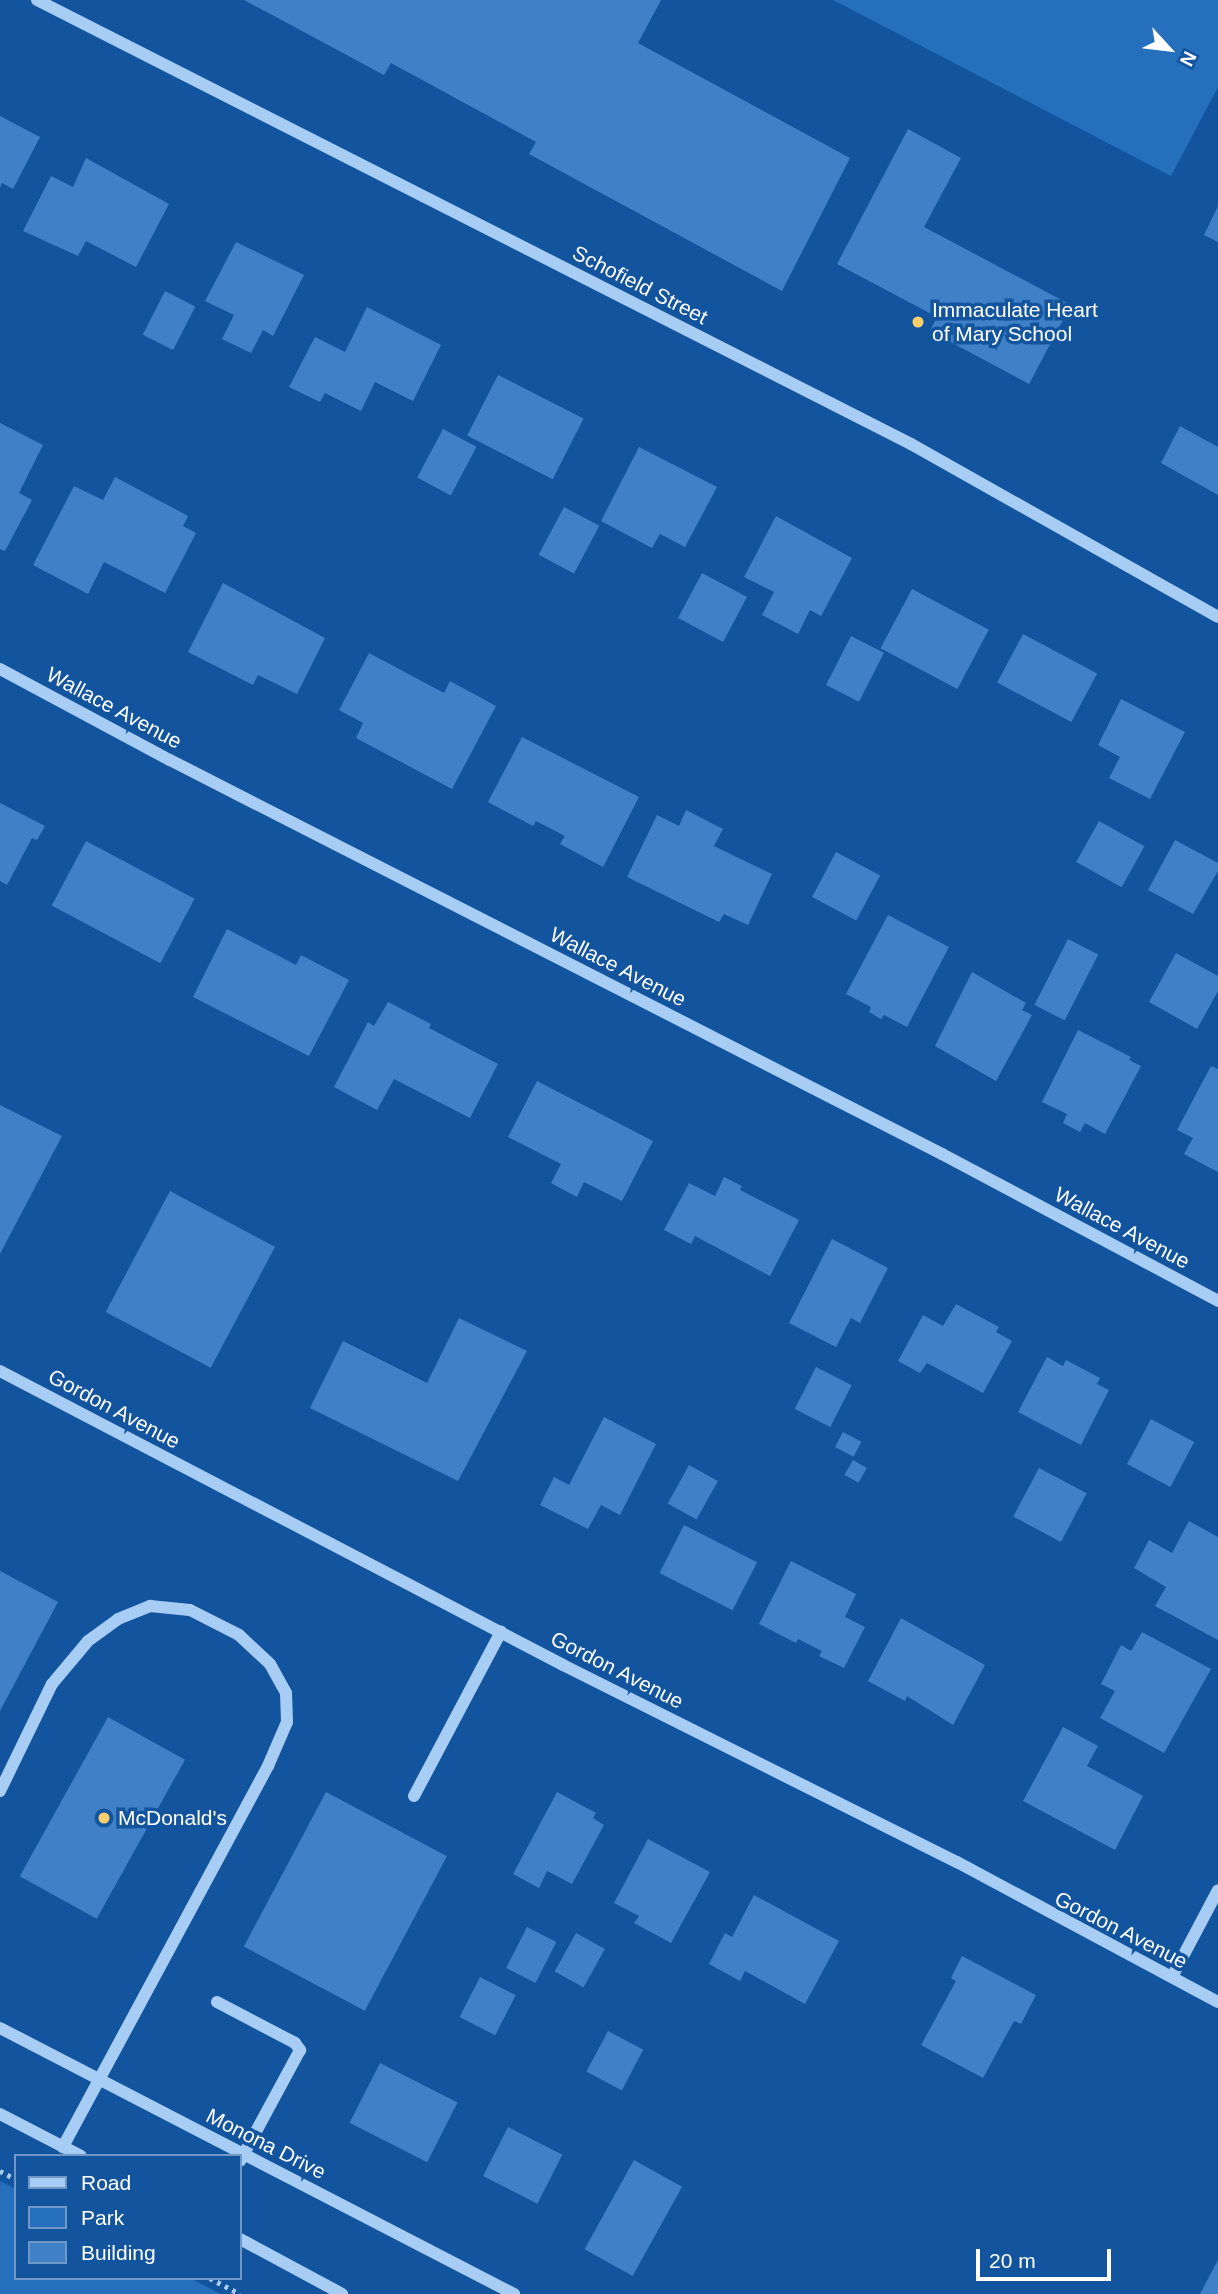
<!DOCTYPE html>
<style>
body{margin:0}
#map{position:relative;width:1218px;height:2294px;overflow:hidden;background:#12549e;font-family:Arial,sans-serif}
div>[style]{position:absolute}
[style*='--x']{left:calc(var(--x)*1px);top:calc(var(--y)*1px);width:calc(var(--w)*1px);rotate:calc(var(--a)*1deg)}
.green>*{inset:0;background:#256fbc}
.building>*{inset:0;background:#3f80c6;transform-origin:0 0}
.path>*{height:4.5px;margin-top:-2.25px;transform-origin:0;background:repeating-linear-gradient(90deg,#a8cdf4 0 3.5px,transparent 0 8.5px)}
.minor>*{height:12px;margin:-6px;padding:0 6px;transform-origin:6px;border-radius:6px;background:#a8cdf4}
.dots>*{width:19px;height:19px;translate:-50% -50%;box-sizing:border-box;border:4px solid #12549e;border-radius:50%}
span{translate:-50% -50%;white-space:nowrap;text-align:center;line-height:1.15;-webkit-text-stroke:7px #12549e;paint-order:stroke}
.street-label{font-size:21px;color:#fff}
.poi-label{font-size:21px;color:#fff}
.left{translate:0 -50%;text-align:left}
.legend{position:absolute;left:14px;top:2154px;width:228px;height:126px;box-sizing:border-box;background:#12549e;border:2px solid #7198c5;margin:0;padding:9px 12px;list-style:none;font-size:21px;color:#fff}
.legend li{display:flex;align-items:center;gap:14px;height:35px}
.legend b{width:35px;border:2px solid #7198c5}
.north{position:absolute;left:1134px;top:14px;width:70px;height:70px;-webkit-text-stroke:5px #12549e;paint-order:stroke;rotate:117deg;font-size:19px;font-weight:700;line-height:28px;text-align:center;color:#fff}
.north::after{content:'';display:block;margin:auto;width:24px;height:32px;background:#fff;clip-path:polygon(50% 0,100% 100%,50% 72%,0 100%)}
.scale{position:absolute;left:976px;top:2249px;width:135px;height:32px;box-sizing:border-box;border:4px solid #fff;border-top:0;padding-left:9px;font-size:21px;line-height:24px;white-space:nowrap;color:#fff;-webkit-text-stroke:5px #12549e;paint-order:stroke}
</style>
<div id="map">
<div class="green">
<div style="clip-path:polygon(833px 0,1218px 0,1218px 87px,1171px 176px)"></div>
<div style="clip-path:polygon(0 2181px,16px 2189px,16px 2278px,190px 2278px,221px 2294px,0 2294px)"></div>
</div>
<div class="building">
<div style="clip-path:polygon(244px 0,661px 0,638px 43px,850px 158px,782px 291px,529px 154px,536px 142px,391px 63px,384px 75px)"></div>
<div style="clip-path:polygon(0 116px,40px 137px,13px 189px,2px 183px,0 188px)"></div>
<div style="clip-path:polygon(908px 129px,961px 158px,924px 227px,1071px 305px,1029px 384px,930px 331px,937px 317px,837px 264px)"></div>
<div style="clip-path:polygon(86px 158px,169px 204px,136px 267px,86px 241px,78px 256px,23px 231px,51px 176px,73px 187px)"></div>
<div style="clip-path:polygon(1218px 206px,1218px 242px,1204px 235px)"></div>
<div style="clip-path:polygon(236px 242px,304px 275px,273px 336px,263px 330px,251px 353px,222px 339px,234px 315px,205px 301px)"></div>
<div style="left:165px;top:291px;width:34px;height:49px;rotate:27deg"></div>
<div style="clip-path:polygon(367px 307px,441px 345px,413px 401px,375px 382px,361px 411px,325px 393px,320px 402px,289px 387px,315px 337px,345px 352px)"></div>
<div style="left:498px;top:375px;width:96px;height:68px;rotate:27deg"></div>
<div style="clip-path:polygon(0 423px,43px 445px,19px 493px,32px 500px,5px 551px,0 549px)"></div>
<div style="clip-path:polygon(1180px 426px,1218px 447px,1218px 495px,1161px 463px)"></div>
<div style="left:443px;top:429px;width:38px;height:55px;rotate:28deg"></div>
<div style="clip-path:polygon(639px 447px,717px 487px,685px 547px,660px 534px,652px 548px,601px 521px)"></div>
<div style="clip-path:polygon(115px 477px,188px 516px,183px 526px,196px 533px,165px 593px,104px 562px,88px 594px,33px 565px,74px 486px,103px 500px)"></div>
<div style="left:564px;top:507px;width:40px;height:54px;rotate:28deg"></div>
<div style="clip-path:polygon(776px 516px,852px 558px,821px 616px,810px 610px,798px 634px,762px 615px,774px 592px,744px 577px)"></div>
<div style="left:702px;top:573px;width:51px;height:51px;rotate:28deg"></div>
<div style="clip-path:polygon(223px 583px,325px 638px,297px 694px,258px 675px,253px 685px,188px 652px)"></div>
<div style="left:912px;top:589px;width:87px;height:67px;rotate:28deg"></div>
<div style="left:1023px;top:634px;width:84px;height:55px;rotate:28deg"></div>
<div style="left:851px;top:636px;width:37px;height:55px;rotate:27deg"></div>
<div style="clip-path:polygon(369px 653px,444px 693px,450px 681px,496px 706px,452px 789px,356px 738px,363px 723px,339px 710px)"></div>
<div style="clip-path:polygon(1121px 699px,1185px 732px,1150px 799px,1109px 778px,1120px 757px,1098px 745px)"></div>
<div style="clip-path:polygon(522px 737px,639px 797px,603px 867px,560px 844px,565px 836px,536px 821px,533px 826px,488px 802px)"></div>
<div style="clip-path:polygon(0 803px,45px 826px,37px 840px,32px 838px,7px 885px,0 881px)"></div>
<div style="clip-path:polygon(686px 810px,723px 829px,714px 846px,772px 874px,748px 925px,724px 914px,719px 922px,627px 877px,657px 815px,679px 826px)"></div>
<div style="left:1099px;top:821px;width:52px;height:47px;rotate:29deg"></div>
<div style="clip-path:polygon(1175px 840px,1218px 863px,1218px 871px,1193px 914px,1148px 890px)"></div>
<div style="left:86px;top:841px;width:123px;height:73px;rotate:28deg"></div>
<div style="left:836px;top:852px;width:50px;height:51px;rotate:28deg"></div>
<div style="clip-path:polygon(888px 915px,949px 947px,907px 1027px,884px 1015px,881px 1019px,869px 1012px,871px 1007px,846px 994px)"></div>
<div style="clip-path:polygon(227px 929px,296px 965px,301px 955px,349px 980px,309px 1056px,193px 997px)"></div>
<div style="left:1068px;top:939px;width:34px;height:74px;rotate:27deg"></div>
<div style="clip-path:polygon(1176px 953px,1218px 976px,1218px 991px,1197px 1029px,1149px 1002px)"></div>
<div style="clip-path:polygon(972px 972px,1026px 1003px,1022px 1010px,1032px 1015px,996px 1081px,935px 1046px)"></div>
<div style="clip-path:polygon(388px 1002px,431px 1024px,429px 1028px,498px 1064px,470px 1118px,394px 1079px,377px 1110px,334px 1087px,368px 1022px,374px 1026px)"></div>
<div style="clip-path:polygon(1078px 1030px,1131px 1057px,1129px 1060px,1141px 1066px,1105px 1134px,1085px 1123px,1080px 1132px,1063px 1123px,1067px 1114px,1042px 1102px)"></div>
<div style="clip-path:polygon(1211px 1066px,1218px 1069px,1218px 1172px,1184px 1154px,1193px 1138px,1177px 1130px)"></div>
<div style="clip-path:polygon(537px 1081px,653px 1141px,622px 1201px,584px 1182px,577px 1197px,551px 1183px,561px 1164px,508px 1137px)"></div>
<div style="clip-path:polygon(0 1105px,62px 1136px,0 1254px)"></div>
<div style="clip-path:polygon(724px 1177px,742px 1186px,740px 1190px,799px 1220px,770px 1276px,695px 1236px,691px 1244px,664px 1230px,689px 1183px,715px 1196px)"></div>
<div style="left:170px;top:1191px;width:119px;height:137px;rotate:28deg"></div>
<div style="clip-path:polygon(832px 1239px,888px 1268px,860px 1323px,851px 1318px,836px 1347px,789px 1323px)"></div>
<div style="clip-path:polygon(956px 1304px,999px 1327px,996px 1332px,1012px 1341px,983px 1393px,927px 1363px,920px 1373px,898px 1361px,923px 1315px,943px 1326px)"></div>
<div style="clip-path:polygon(459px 1318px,527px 1351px,458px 1481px,310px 1408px,343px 1341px,427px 1383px)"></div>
<div style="clip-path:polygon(1047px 1357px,1063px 1366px,1066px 1360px,1100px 1378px,1097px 1384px,1109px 1390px,1081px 1445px,1018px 1412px)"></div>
<div style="left:816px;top:1367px;width:40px;height:47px;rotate:27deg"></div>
<div style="clip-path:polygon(604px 1417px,656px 1444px,620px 1515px,601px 1505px,588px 1529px,540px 1505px,554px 1477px,569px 1485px)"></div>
<div style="left:1151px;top:1419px;width:49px;height:51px;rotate:28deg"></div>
<div style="left:843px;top:1432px;width:21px;height:17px;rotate:28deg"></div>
<div style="left:853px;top:1460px;width:16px;height:17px;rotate:30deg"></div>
<div style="left:689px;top:1465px;width:33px;height:44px;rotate:29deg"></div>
<div style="left:1039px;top:1468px;width:54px;height:55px;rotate:28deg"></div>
<div style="clip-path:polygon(1189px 1521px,1218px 1537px,1218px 1640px,1155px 1606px,1166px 1587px,1134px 1568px,1149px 1540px,1172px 1553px)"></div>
<div style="left:684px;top:1525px;width:82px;height:54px;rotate:27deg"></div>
<div style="clip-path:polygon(791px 1561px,856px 1594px,845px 1617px,865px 1627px,844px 1668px,819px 1656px,822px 1651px,798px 1639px,796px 1643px,759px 1624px)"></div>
<div style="clip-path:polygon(0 1571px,58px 1602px,0 1711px)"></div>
<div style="clip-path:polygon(901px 1618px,985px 1665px,953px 1725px,907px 1696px,905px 1701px,868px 1681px)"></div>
<div style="clip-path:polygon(1142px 1632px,1211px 1669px,1164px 1753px,1100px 1718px,1115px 1691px,1101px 1684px,1121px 1645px,1131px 1651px)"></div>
<div style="left:108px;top:1717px;width:88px;height:182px;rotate:29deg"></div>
<div style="clip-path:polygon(1063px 1727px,1098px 1746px,1087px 1766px,1143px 1796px,1115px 1850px,1023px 1801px)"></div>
<div style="left:326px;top:1792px;width:137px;height:175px;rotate:28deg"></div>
<div style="clip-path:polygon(557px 1792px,596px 1813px,593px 1818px,604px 1825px,572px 1884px,547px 1871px,539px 1888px,513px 1874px)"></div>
<div style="clip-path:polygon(648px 1839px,710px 1872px,671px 1943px,634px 1923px,639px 1916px,614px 1903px)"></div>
<div style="clip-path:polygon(754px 1895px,839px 1941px,805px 2004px,745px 1971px,740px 1981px,709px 1964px,725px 1933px,732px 1937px)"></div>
<div style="left:527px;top:1927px;width:33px;height:46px;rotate:27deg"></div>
<div style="left:576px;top:1933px;width:33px;height:44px;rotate:29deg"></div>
<div style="clip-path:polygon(962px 1956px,1036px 1995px,1021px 2024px,1014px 2021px,983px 2078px,921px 2045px,956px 1981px,951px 1978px)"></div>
<div style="left:480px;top:1977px;width:40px;height:45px;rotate:27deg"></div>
<div style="left:608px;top:2031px;width:40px;height:46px;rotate:28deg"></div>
<div style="left:380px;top:2063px;width:87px;height:67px;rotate:27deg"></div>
<div style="left:508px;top:2127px;width:61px;height:55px;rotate:27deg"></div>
<div style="left:634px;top:2160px;width:55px;height:102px;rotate:29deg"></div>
<div style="clip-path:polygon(1218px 2260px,1218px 2294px,1200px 2294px)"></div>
</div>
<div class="path">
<div style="--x:0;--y:2171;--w:18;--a:27"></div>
<div style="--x:210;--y:2278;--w:34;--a:28"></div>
</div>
<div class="minor">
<div style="--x:37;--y:0;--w:980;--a:26.93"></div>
<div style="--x:911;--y:444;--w:352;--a:29.4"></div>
<div style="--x:0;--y:669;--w:193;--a:28.2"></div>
<div style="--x:170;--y:760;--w:867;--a:27.04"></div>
<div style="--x:942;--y:1154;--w:313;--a:28"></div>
<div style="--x:0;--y:1371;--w:635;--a:27.57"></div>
<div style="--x:563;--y:1665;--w:441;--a:26.6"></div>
<div style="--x:957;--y:1862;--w:296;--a:28.2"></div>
<div style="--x:0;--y:1791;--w:119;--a:-64.1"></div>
<div style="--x:52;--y:1684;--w:56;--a:-50.1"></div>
<div style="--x:88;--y:1641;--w:37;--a:-36"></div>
<div style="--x:118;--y:1619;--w:35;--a:-22"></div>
<div style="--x:150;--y:1606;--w:40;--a:5.7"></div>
<div style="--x:190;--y:1610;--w:55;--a:27"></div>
<div style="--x:239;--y:1635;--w:42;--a:43.1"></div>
<div style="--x:270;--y:1664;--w:33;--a:61"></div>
<div style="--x:286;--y:1693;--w:29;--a:88"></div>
<div style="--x:287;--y:1722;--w:48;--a:113.4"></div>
<div style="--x:268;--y:1766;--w:433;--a:118.3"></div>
<div style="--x:414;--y:1796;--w:186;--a:-62.1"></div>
<div style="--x:1172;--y:1977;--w:98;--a:-62.1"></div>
<div style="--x:217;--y:2002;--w:88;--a:27.7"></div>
<div style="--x:295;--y:2043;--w:9;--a:54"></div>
<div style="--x:300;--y:2050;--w:126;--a:118.4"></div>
<div style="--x:0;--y:2028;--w:579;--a:27.36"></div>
<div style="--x:0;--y:2114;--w:91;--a:27.4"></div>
<div style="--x:240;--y:2239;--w:116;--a:28.3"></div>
</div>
<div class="dots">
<div style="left:918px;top:322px;background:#ffcf6c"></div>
<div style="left:104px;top:1818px;background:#ffcf6c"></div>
</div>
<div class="street-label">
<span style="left:640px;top:285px;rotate:27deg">Schofield Street</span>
<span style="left:114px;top:708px;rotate:28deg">Wallace Avenue</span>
<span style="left:618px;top:967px;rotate:27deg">Wallace Avenue</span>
<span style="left:1122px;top:1228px;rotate:28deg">Wallace Avenue</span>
<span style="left:114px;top:1409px;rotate:28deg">Gordon Avenue</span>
<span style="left:617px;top:1670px;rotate:27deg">Gordon Avenue</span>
<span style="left:1121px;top:1930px;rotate:27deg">Gordon Avenue</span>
<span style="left:266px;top:2144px;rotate:27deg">Monona Drive</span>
</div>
<div class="poi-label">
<span class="left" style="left:932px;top:322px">Immaculate Heart<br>of Mary School</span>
<span class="left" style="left:118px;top:1818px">McDonald's</span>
</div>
<ul class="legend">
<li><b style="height:9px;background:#a8cdf4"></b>Road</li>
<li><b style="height:19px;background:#256fbc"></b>Park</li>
<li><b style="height:19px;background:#3f80c6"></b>Building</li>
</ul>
<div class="north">N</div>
<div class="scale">20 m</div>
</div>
